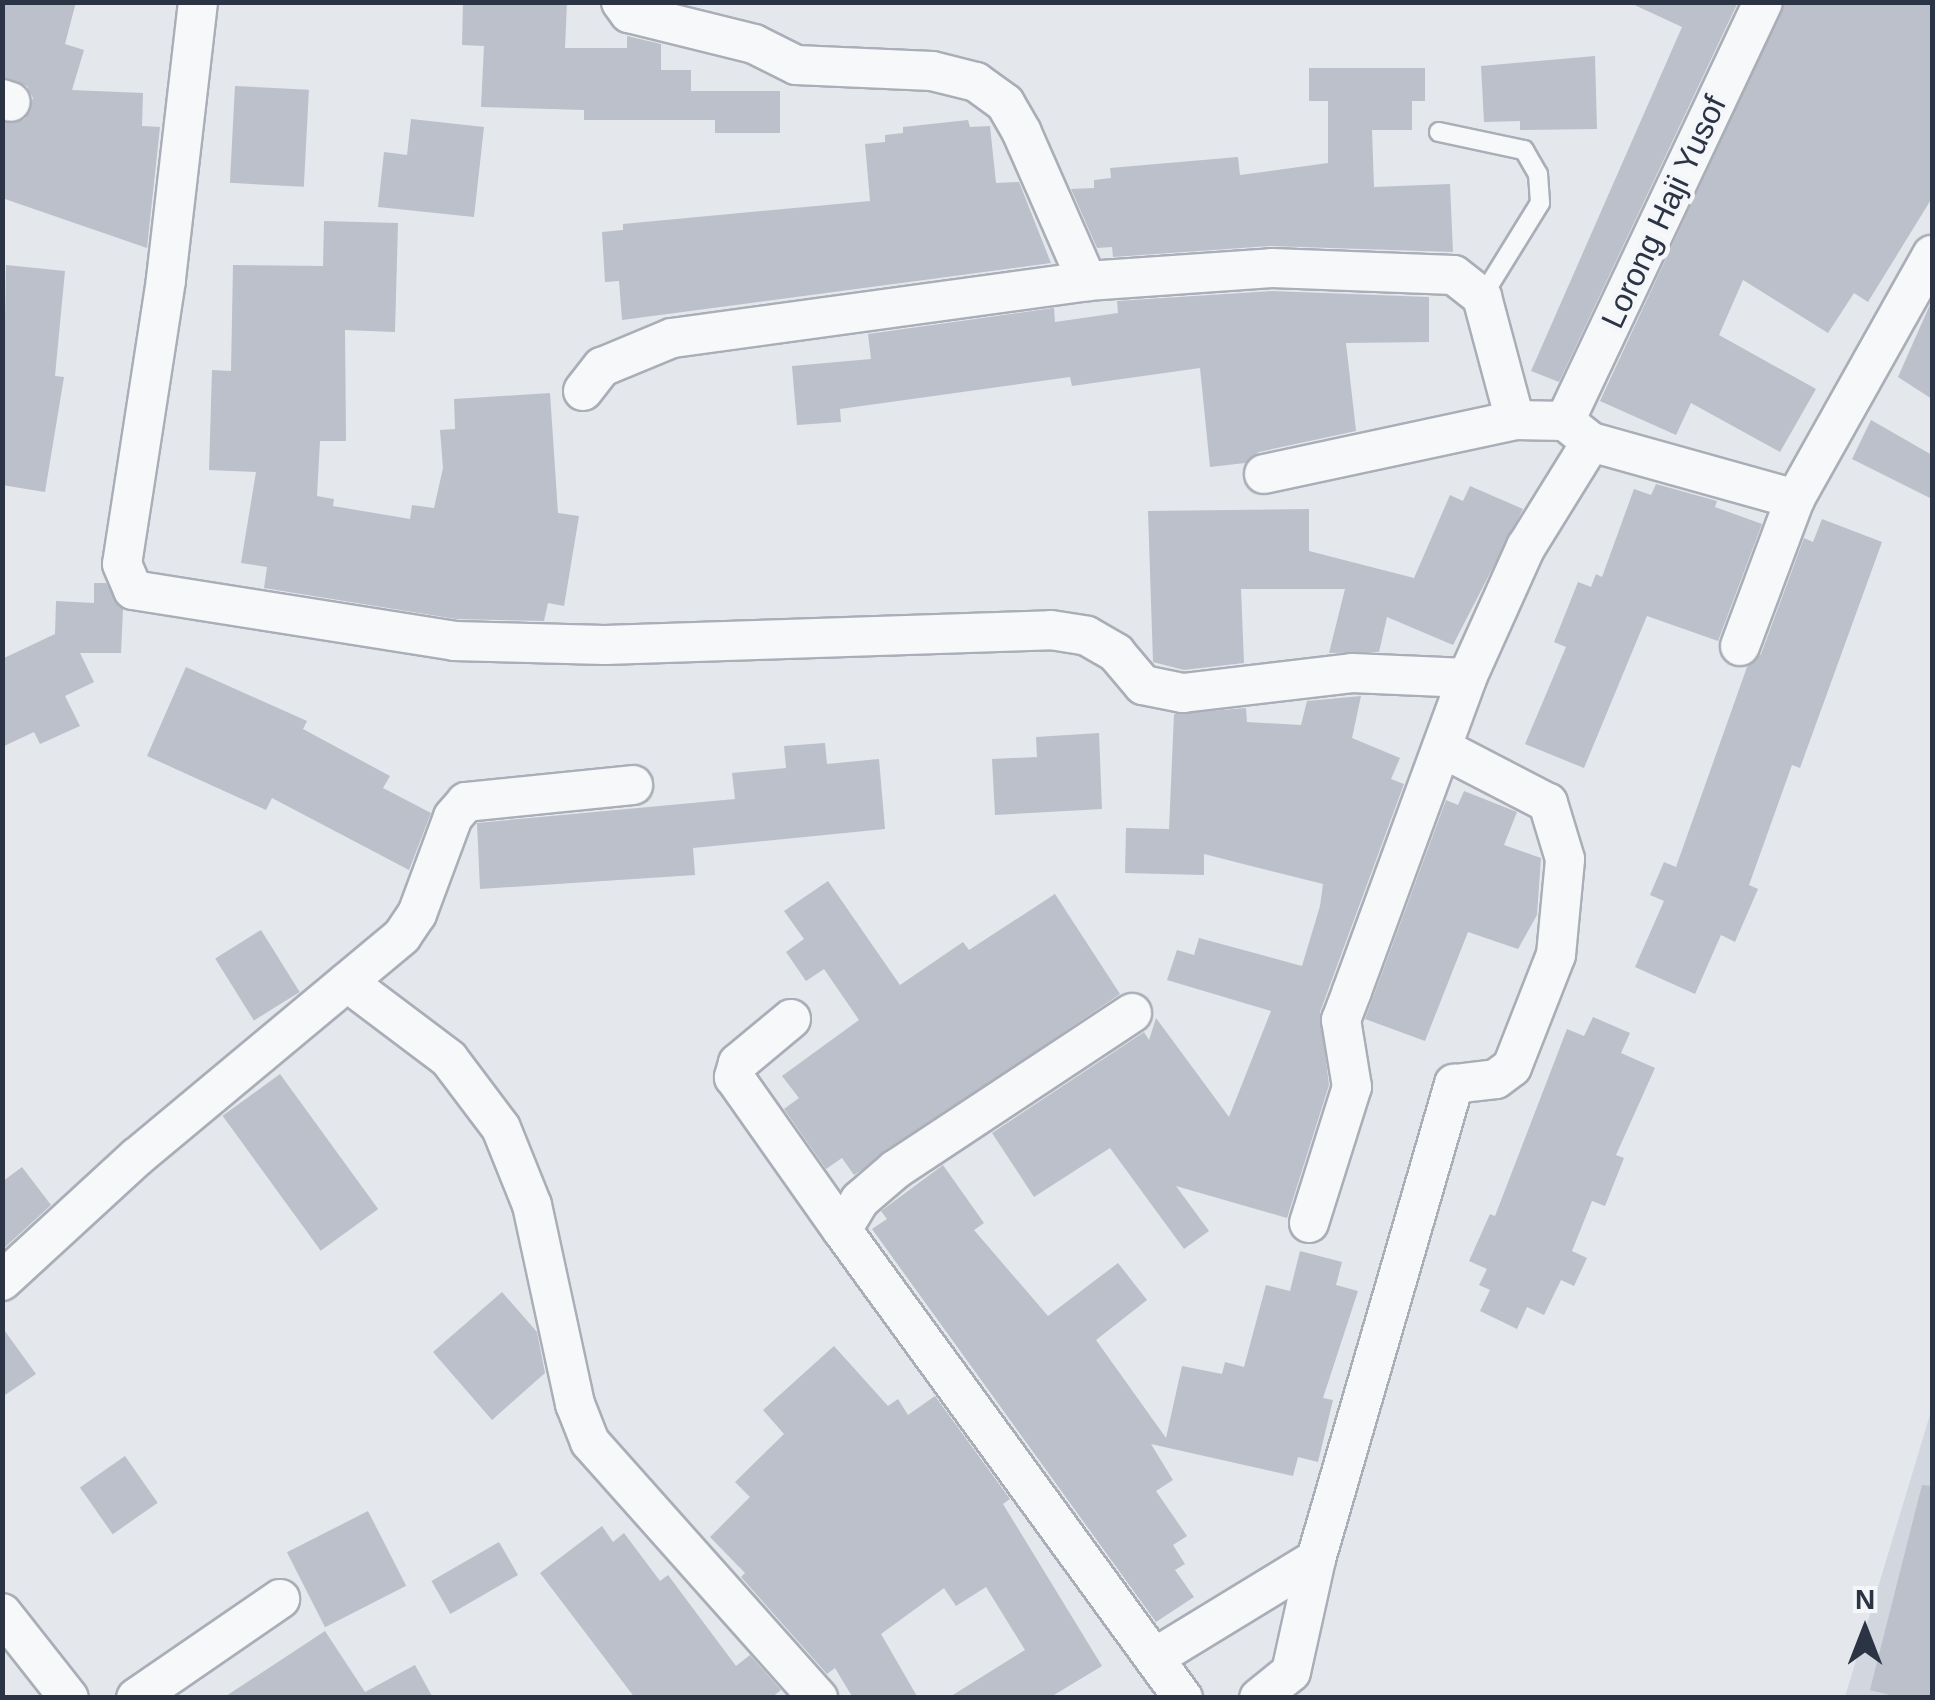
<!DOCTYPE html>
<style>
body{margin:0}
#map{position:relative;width:1935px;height:1700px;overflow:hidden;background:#e4e7ec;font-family:Arial,sans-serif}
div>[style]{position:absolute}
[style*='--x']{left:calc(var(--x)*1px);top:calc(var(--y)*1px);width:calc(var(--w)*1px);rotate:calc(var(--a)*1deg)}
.built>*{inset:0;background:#d2d6de}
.building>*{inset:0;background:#bbc0ca;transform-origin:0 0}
.roads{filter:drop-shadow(2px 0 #a9aeb7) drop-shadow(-2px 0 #a9aeb7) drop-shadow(0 2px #a9aeb7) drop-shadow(0 -2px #a9aeb7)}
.service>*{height:18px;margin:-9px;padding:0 9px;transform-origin:9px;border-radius:9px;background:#f7f8fa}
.minor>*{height:38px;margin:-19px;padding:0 19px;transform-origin:19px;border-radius:19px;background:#f7f8fa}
span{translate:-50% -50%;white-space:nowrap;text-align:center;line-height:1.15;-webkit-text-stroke:9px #f4f6f9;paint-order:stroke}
.street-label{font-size:32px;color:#2b3445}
.frame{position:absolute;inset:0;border:5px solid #2b3445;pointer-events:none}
.north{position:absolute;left:1815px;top:1580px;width:100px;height:100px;-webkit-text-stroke:8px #f4f6f9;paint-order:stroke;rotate:0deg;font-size:28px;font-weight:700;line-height:40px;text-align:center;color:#2b3445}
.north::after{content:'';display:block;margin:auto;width:35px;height:45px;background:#2b3445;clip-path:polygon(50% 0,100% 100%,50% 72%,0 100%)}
</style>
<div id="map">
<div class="built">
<div style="clip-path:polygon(1932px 1408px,1932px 1697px,1845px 1697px)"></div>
</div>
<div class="building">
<div style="clip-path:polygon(2px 2px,76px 2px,65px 44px,84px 50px,72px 90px,143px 93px,142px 126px,160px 127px,147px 248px,2px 198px,2px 123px,25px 119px,33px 98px,27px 86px,2px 77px)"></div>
<div style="clip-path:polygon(463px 2px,567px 2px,565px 48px,627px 48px,627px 36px,661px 44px,661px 70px,691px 70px,691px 91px,780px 91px,780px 133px,715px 133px,715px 120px,584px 120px,584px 110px,481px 107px,484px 46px,462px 45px)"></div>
<div style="clip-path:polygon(1628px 2px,1738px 2px,1559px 382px,1531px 371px,1682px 27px)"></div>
<div style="clip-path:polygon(1785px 2px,1932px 2px,1932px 198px,1868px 302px,1854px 293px,1828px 333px,1743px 280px,1719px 335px,1816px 389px,1780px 452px,1691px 403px,1676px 435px,1600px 401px)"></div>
<div style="clip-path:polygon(1595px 56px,1597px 129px,1520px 130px,1520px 121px,1484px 122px,1481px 66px)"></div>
<div style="clip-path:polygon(1309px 68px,1425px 68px,1425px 101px,1412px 101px,1412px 130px,1372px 130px,1374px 187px,1450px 184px,1453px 252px,1270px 246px,1113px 257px,1112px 247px,1097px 248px,1071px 189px,1094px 188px,1094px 180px,1111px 178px,1110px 168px,1238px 157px,1240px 175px,1328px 163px,1328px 101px,1309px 101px)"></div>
<div style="left:235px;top:86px;width:74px;height:97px;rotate:3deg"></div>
<div style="clip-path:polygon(411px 119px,484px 127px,474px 217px,378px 207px,384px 152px,407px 155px)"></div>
<div style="clip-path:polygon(968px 120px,970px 127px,990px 126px,996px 183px,1019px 182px,1051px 263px,622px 320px,619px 281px,605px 282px,602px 232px,623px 230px,623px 224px,870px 201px,865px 144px,885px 142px,885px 135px,903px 133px,903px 127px)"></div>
<div style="clip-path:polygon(324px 221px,398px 223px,395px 332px,345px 330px,346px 441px,320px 441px,317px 496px,334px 499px,333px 506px,410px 519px,412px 505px,434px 508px,443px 468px,440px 430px,455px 429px,454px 399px,550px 393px,558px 513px,579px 516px,564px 606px,548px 603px,544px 621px,456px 619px,264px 588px,267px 567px,241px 563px,256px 472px,209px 470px,212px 370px,231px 371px,233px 265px,323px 266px)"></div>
<div style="clip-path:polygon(6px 265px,65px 271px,55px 376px,64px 377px,45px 492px,2px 485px)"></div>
<div style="clip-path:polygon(1272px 291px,1429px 297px,1429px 342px,1346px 343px,1356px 431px,1259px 452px,1245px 463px,1210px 467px,1200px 368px,1072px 386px,1070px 377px,840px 409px,841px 422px,797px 425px,792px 366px,871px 359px,868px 334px,1054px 308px,1055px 322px,1118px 313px,1117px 301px)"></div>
<div style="clip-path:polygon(1932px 300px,1932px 399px,1898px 377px)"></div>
<div style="clip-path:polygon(1871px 420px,1932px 455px,1932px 499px,1852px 459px)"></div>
<div style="clip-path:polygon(1656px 484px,1717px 501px,1715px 507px,1762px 524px,1718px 641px,1647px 616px,1584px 768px,1525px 744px,1566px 647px,1554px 642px,1578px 582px,1591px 587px,1596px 574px,1602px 577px,1634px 489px,1651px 495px)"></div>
<div style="clip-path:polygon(1470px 486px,1523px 509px,1453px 645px,1387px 617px,1379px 652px,1329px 653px,1345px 589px,1241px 589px,1244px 663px,1184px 670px,1153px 662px,1148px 511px,1309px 509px,1309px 551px,1414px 578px,1450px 495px,1463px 501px)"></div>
<div style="clip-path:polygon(1822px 519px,1882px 542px,1800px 768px,1792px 765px,1749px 885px,1758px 889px,1735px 942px,1721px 935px,1695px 994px,1635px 967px,1664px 901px,1650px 895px,1664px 862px,1676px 867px,1747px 667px,1761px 654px,1804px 538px,1813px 542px)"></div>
<div style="clip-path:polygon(94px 583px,106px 583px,123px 609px,121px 653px,80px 653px,94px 682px,65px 696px,80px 726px,40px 744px,34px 732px,2px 747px,2px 659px,55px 634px,56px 601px,94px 603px)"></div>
<div style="clip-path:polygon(186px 667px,307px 721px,303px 729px,390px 776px,383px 788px,431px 813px,409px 870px,272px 798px,266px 810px,147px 756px)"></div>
<div style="clip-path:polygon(1361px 696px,1352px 738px,1400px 758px,1391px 779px,1404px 784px,1320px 1012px,1329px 1085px,1287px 1218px,1176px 1186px,1209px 1231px,1184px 1249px,1110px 1148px,1034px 1197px,992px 1133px,1144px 1032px,1149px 1040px,1156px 1018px,1229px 1117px,1271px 1011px,1167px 980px,1177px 950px,1194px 955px,1199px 938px,1302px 966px,1320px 906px,1323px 884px,1204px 854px,1204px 875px,1125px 873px,1126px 828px,1169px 829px,1174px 714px,1246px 708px,1247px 722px,1301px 725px,1307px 701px)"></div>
<div style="clip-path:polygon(1099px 733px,1102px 809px,995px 815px,992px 759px,1037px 757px,1036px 737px)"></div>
<div style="clip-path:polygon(825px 743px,827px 764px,879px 759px,885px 829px,693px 848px,695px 875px,480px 889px,477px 823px,735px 799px,732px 773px,786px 768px,784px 746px)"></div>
<div style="clip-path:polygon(1464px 791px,1517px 812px,1504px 845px,1541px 858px,1537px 915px,1518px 949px,1468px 932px,1425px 1041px,1365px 1019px,1446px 800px,1458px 805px)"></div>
<div style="clip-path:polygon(828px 881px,900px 985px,963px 942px,969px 950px,1055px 894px,1120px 994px,854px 1175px,842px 1158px,826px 1169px,784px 1109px,799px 1098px,782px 1076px,859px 1020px,824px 969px,806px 981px,786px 952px,804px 939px,784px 911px)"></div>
<div style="left:261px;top:930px;width:73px;height:54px;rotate:58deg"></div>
<div style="clip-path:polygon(1593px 1017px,1630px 1033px,1621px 1053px,1655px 1068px,1616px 1155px,1624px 1158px,1605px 1206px,1592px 1201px,1572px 1251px,1587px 1258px,1574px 1286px,1561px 1280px,1544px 1315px,1527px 1307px,1517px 1329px,1480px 1311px,1490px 1290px,1479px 1285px,1487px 1269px,1469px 1261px,1490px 1214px,1495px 1216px,1567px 1029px,1584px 1036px)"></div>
<div style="left:280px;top:1074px;width:167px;height:71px;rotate:54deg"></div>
<div style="clip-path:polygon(943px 1165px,984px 1223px,974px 1230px,1048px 1316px,1118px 1263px,1147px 1300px,1096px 1340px,1166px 1438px,1182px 1366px,1222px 1374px,1225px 1362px,1244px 1367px,1266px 1285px,1290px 1291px,1300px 1251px,1342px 1262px,1336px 1285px,1358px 1291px,1323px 1398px,1333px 1400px,1318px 1462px,1298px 1457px,1293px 1476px,1151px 1444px,1173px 1480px,1156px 1491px,1187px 1536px,1173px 1545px,1185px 1564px,1175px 1570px,1194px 1597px,1156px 1622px,872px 1229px,887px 1219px,881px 1211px)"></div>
<div style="clip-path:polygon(22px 1167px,51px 1205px,2px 1250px,2px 1182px)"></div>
<div style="clip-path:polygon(502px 1292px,537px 1332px,545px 1373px,492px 1420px,433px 1352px)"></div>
<div style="clip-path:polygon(2px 1327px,36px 1374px,2px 1397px)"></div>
<div style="clip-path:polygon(834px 1346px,888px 1406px,898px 1399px,908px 1415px,935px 1396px,1010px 1499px,1003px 1504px,1102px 1666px,1049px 1698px,948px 1698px,1025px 1650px,986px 1587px,956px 1606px,944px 1588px,881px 1634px,918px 1698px,853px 1698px,835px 1668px,827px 1674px,741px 1577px,745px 1573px,710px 1537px,750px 1497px,735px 1482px,784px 1434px,763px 1410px)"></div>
<div style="left:125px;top:1456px;width:57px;height:55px;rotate:55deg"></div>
<div style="clip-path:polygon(1922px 1485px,1932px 1486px,1932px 1698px,1902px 1698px,1870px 1690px)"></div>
<div style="left:368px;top:1511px;width:84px;height:91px;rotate:63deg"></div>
<div style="clip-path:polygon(602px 1526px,613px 1542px,624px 1533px,660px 1581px,668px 1575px,736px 1666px,750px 1655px,781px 1690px,771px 1698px,635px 1698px,540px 1573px)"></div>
<div style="left:499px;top:1542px;width:38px;height:78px;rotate:60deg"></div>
<div style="clip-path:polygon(325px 1631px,365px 1692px,415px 1665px,433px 1698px,223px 1698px)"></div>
</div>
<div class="roads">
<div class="service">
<div style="--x:1439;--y:132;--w:87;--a:12"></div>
<div style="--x:1524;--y:150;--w:28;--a:60"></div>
<div style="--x:1538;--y:174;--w:29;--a:86"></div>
<div style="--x:1540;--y:203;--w:110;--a:121.7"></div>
</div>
<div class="minor">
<div style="--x:198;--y:2;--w:280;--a:96.6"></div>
<div style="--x:166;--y:280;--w:287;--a:98.8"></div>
<div style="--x:122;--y:564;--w:28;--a:67"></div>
<div style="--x:133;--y:590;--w:325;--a:9"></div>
<div style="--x:454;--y:641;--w:151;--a:1.5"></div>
<div style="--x:605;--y:645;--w:446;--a:-1.9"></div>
<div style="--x:1051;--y:630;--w:36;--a:9"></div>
<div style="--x:1087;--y:636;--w:34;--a:30"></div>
<div style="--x:1116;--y:653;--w:42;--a:49.8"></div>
<div style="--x:1143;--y:685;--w:41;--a:11.3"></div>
<div style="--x:1183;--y:693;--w:170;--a:-6.7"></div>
<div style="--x:1352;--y:673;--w:115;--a:2.5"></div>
<div style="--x:621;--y:2;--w:14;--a:54"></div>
<div style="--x:629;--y:13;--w:129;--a:13.9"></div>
<div style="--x:754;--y:44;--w:47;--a:26.6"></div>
<div style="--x:796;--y:65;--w:136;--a:2.5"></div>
<div style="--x:932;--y:71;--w:45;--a:14"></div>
<div style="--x:976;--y:82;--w:36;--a:36"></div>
<div style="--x:1005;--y:103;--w:34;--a:60"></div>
<div style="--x:1022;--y:133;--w:162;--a:66.3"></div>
<div style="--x:2;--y:99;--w:9;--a:18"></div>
<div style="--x:583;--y:391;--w:31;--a:-52"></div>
<div style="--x:602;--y:367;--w:76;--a:-22.5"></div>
<div style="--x:672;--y:338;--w:419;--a:-7.8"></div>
<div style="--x:1087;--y:281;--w:185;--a:-4"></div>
<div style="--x:1272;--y:268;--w:182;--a:2.2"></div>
<div style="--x:1454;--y:275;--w:36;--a:38"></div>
<div style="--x:1482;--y:297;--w:127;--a:75"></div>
<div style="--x:1515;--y:420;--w:50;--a:1.1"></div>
<div style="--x:1565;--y:421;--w:33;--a:39"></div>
<div style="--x:1591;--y:442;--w:212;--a:15.6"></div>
<div style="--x:1795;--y:499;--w:280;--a:-60.7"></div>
<div style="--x:1565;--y:421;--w:463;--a:-64.7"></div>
<div style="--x:1264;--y:474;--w:257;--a:-12.1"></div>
<div style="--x:1740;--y:646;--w:157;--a:-69.5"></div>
<div style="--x:347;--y:982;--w:128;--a:37"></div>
<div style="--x:449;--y:1059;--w:86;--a:53"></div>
<div style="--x:501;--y:1128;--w:83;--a:68.1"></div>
<div style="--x:532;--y:1205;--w:204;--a:77.8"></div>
<div style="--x:575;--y:1404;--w:41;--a:68.5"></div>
<div style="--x:590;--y:1442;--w:343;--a:48.3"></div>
<div style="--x:1132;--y:1013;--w:283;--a:146.5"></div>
<div style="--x:896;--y:1169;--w:48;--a:139.3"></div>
<div style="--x:860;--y:1200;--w:35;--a:121"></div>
<div style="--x:842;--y:1230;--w:579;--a:53.92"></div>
<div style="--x:791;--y:1019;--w:69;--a:140.3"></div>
<div style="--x:738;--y:1063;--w:15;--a:106"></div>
<div style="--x:734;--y:1077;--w:187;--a:54.8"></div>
<div style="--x:1309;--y:1223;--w:143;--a:-72.5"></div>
<div style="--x:1352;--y:1087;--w:68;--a:-99.3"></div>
<div style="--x:1341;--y:1020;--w:31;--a:-69"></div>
<div style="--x:1352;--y:991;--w:333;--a:-69.8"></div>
<div style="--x:1467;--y:678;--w:144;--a:-65.8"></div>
<div style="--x:1526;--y:547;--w:123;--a:-58.2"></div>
<div style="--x:2;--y:1281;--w:183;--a:-42.6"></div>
<div style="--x:137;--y:1157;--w:345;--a:-39.8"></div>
<div style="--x:402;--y:936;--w:27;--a:-56"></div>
<div style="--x:417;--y:914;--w:103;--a:-69.6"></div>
<div style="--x:453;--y:817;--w:20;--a:-49"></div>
<div style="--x:466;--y:802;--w:168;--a:-5.8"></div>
<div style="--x:2;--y:1613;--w:108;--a:51.8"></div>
<div style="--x:1154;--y:1658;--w:190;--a:-31.4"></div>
<div style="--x:136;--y:1698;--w:175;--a:-34.5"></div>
<div style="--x:1259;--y:1698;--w:41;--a:-39.1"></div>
<div style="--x:1291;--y:1672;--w:116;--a:-77.5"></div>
<div style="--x:1316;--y:1559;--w:495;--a:-73.8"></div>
<div style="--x:1454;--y:1084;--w:42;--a:-6.8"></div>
<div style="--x:1496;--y:1079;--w:20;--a:-37"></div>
<div style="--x:1512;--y:1067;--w:120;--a:-68.6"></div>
<div style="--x:1556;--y:955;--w:96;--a:-84.6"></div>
<div style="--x:1565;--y:859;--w:59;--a:-106.9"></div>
<div style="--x:1548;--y:803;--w:117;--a:-152.6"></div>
</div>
</div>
<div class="street-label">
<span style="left:1664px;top:212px;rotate:-65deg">Lorong Haji Yusof</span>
</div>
<div class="frame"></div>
<div class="north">N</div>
</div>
